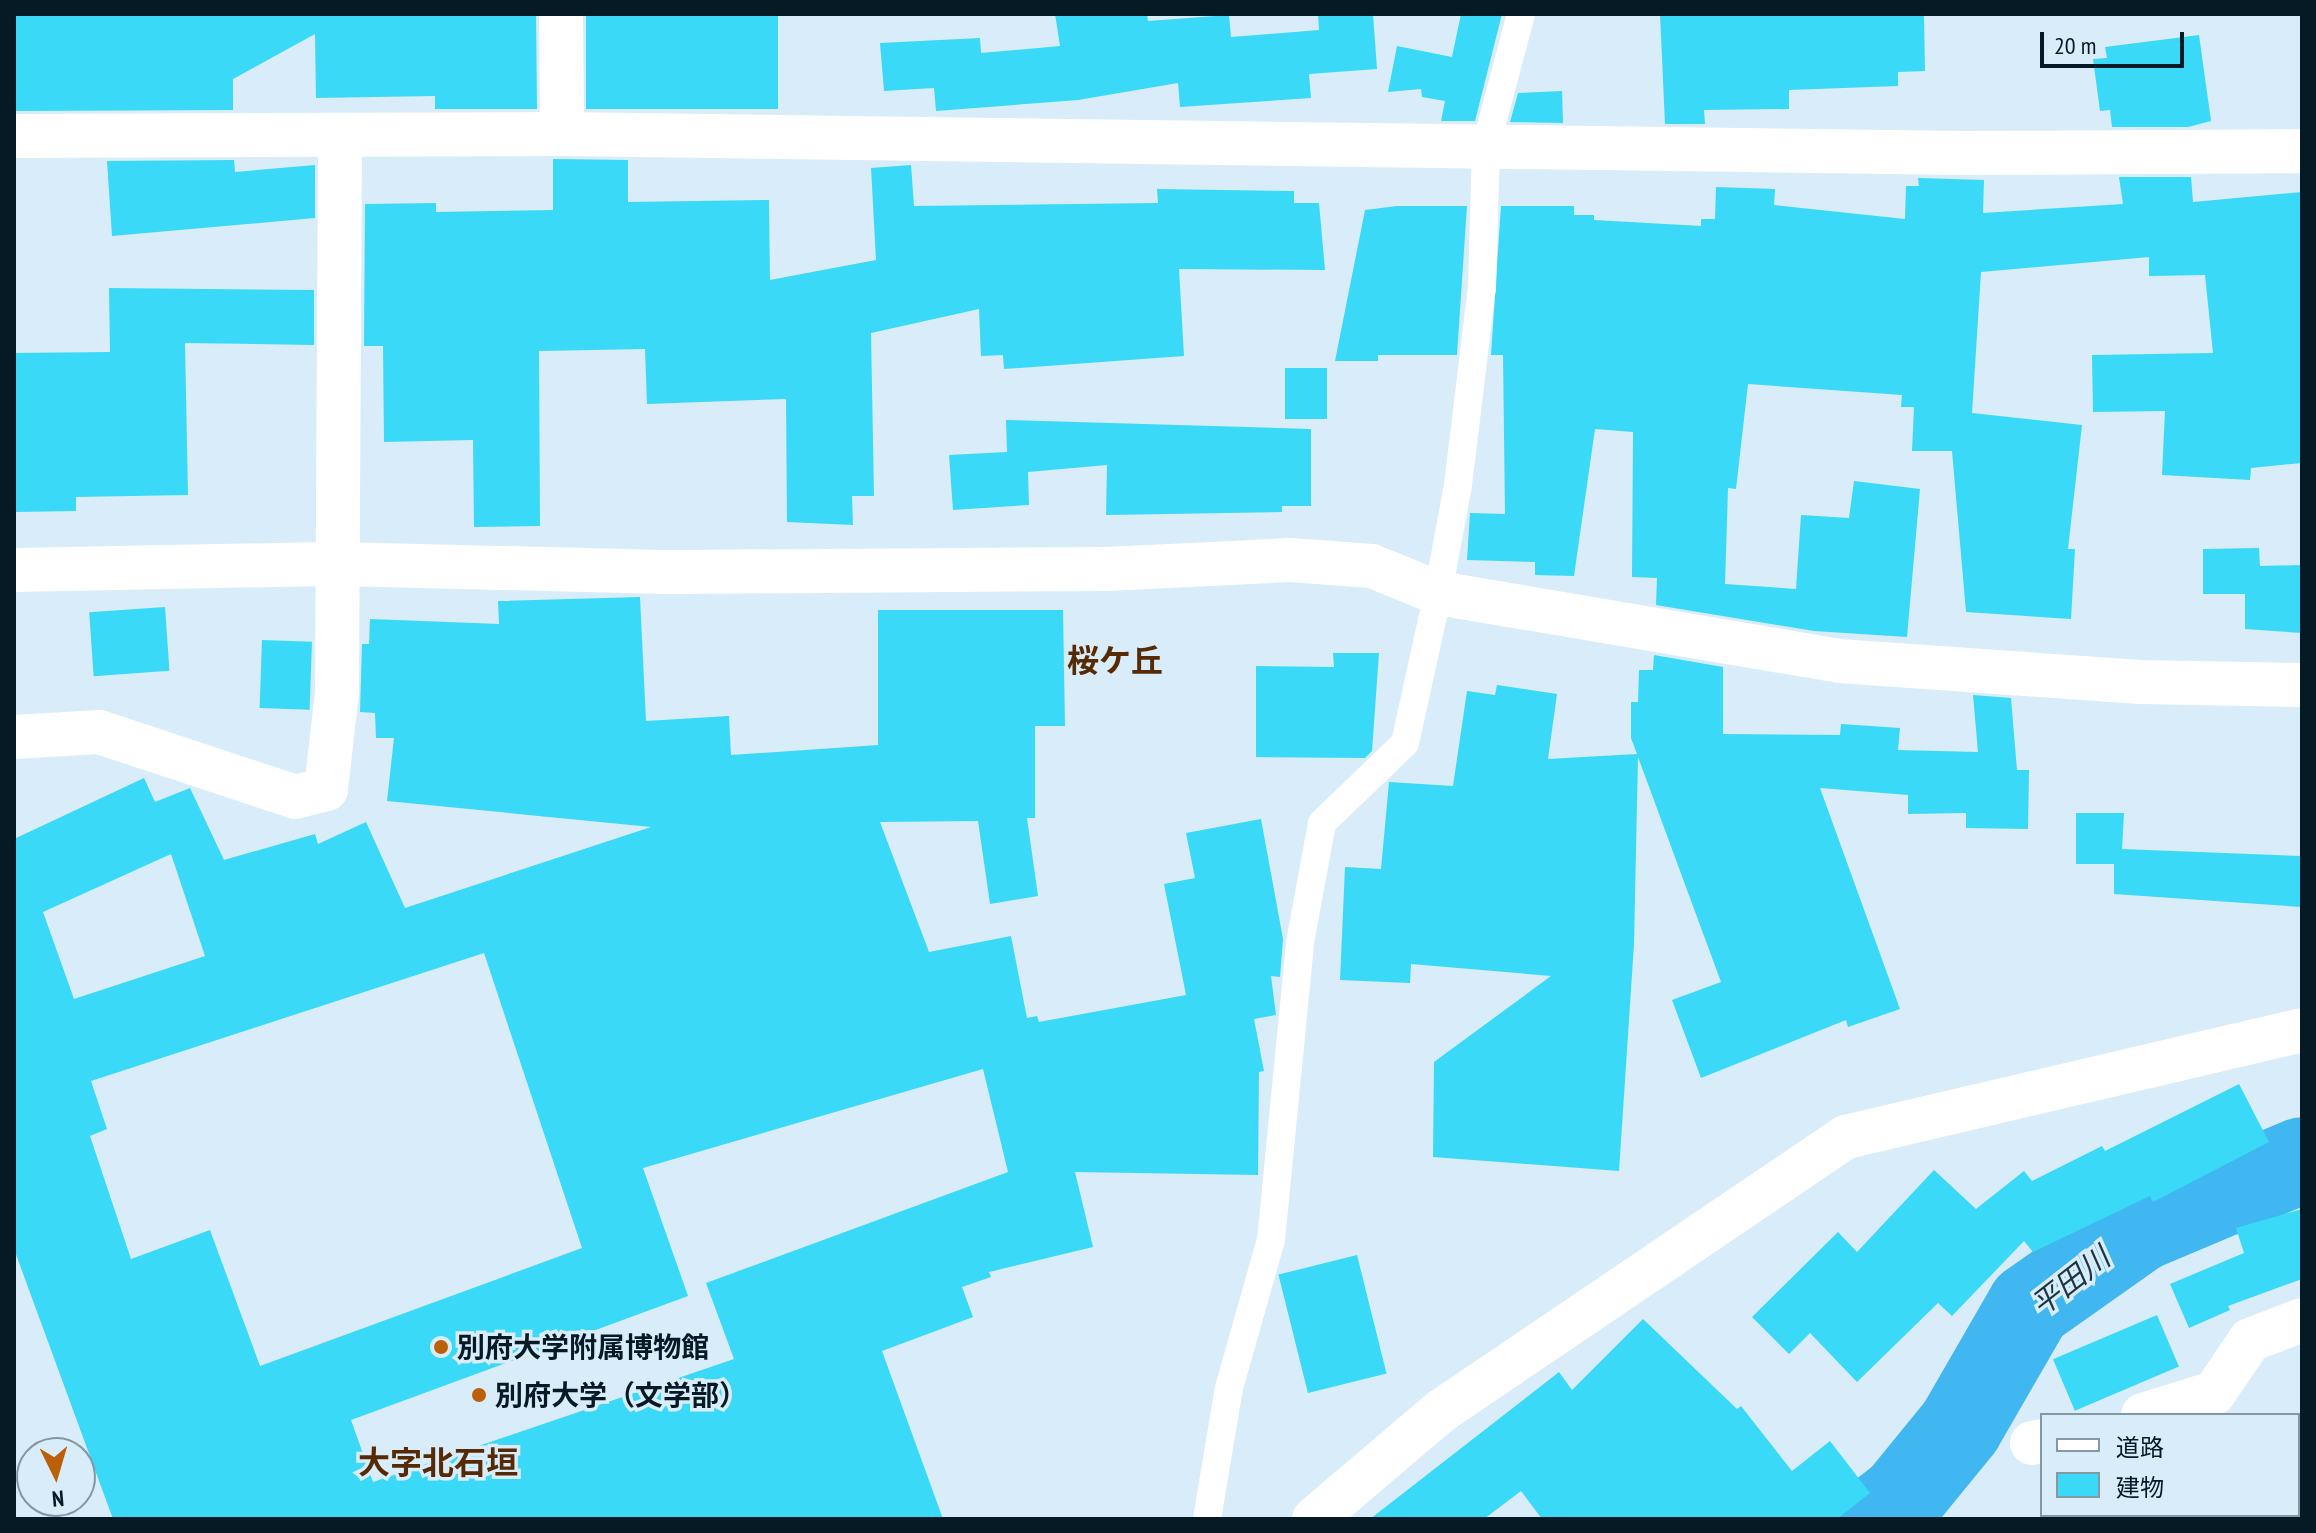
<!DOCTYPE html>
<meta charset="utf-8">
<style>
body{margin:0}
#map{position:relative;width:2316px;height:1533px;overflow:hidden;background:#d8ecf9;font-family:"PT Sans Narrow","Noto Sans JP",sans-serif}
div>[style]{position:absolute}
[style*='--x']{left:calc(var(--x)*1px);top:calc(var(--y)*1px);width:calc(var(--w)*1px);rotate:calc(var(--a)*1deg)}
.river>*{height:86px;margin:-43px;padding:0 43px;transform-origin:43px;border-radius:43px;background:#40b7f0}
.building>*{inset:0;background:#39d9f7;transform-origin:0 0}
.lane>*{height:28px;margin:-14px;padding:0 14px;transform-origin:14px;border-radius:14px;background:#fff}
.street>*{height:44px;margin:-22px;padding:0 22px;transform-origin:22px;border-radius:22px;background:#fff}
.secondary>*{height:44px;margin:-22px;padding:0 22px;transform-origin:22px;border-radius:22px;background:#fff}
.dots>*{width:22px;height:22px;translate:-50% -50%;box-sizing:border-box;border:4px solid #d8ecf9;border-radius:50%}
span{translate:-50% -50%;white-space:nowrap;text-align:center;line-height:1.15;-webkit-text-stroke:7px #d8ecf9;paint-order:stroke}
.poi-label{font-size:28px;color:#061a25;font-weight:700}
.left{translate:0 -50%;text-align:left}
.water-label{font-size:30px;color:#1c3542;font-style:italic}
.quarter-label{font-size:32px;color:#562a05;font-weight:700}
.frame{position:absolute;inset:0;border:16px solid #061a25;pointer-events:none}
.legend{position:absolute;left:2040px;top:1413px;width:260px;height:104px;box-sizing:border-box;background:#d8ecf9;border:2px solid #8498a4;margin:0;padding:10px 14px;list-style:none;font-size:24px;color:#061a25}
.legend li{display:flex;align-items:center;gap:16px;height:40px}
.legend b{width:40px;border:2px solid #8498a4}
.north{position:absolute;left:16px;top:1437px;width:80px;height:80px;box-sizing:border-box;background:#d8ecf9;border:2px solid #8498a4;border-radius:50%;rotate:175deg;font-size:22px;font-weight:700;line-height:32px;text-align:center;color:#061a25}
.north::after{content:'';display:block;margin:auto;width:28px;height:36px;background:#bb5f09;clip-path:polygon(50% 0,100% 100%,50% 72%,0 100%)}
.scale{position:absolute;left:2040px;top:32px;width:144px;height:36px;box-sizing:border-box;border:4px solid #061a25;border-top:0;padding-left:10px;font-size:24px;line-height:28px;white-space:nowrap;color:#061a25;-webkit-text-stroke:6px #d8ecf9;paint-order:stroke}
</style>
<div id="map">
<div class="river">
<div style="--x:1875;--y:1519;--w:34;--a:-38"></div>
<div style="--x:1902;--y:1498;--w:92;--a:-50.8"></div>
<div style="--x:1960;--y:1427;--w:140;--a:-60"></div>
<div style="--x:2030;--y:1306;--w:133;--a:-35.2"></div>
<div style="--x:2139;--y:1229;--w:177;--a:-22.9"></div>
</div>
<div class="building">
<div style="clip-path:polygon(14px 14px,536px 14px,537px 109px,435px 109px,435px 96px,316px 98px,315px 34px,233px 79px,233px 110px,14px 111px)"></div>
<div style="left:586px;top:14px;width:192px;height:95px"></div>
<div style="clip-path:polygon(1055px 14px,1147px 14px,1148px 21px,1229px 15px,1231px 37px,1319px 30px,1318px 14px,1373px 14px,1377px 69px,1309px 74px,1311px 98px,1180px 107px,1178px 83px,1078px 100px,936px 111px,934px 88px,884px 91px,880px 43px,980px 38px,981px 53px,1060px 46px)"></div>
<div style="clip-path:polygon(1461px 14px,1502px 14px,1475px 121px,1441px 121px,1445px 101px,1422px 97px,1421px 89px,1388px 92px,1397px 46px,1452px 57px)"></div>
<div style="clip-path:polygon(1660px 14px,1924px 16px,1925px 71px,1898px 72px,1898px 86px,1789px 90px,1789px 109px,1704px 110px,1705px 124px,1665px 124px)"></div>
<div style="clip-path:polygon(2199px 35px,2211px 121px,2188px 127px,2112px 127px,2110px 110px,2100px 111px,2093px 59px,2107px 58px,2105px 47px)"></div>
<div style="clip-path:polygon(1562px 91px,1563px 123px,1510px 122px,1518px 93px)"></div>
<div style="clip-path:polygon(553px 159px,628px 160px,628px 202px,769px 200px,770px 280px,876px 260px,871px 168px,911px 165px,914px 206px,1158px 203px,1157px 189px,1294px 191px,1294px 203px,1319px 203px,1325px 270px,1179px 269px,1184px 356px,1004px 369px,1003px 355px,981px 356px,979px 309px,871px 333px,874px 496px,852px 496px,853px 525px,787px 522px,786px 399px,647px 404px,645px 349px,539px 351px,540px 526px,474px 527px,473px 440px,384px 442px,383px 346px,364px 346px,365px 204px,436px 203px,436px 212px,553px 210px)"></div>
<div style="clip-path:polygon(234px 160px,235px 172px,315px 165px,315px 218px,112px 236px,107px 161px)"></div>
<div style="clip-path:polygon(2119px 177px,2191px 177px,2193px 202px,2302px 192px,2302px 463px,2251px 468px,2250px 480px,2162px 475px,2165px 411px,2093px 412px,2092px 355px,2213px 353px,2205px 275px,2149px 276px,2149px 257px,1981px 272px,1972px 413px,2082px 425px,2068px 549px,2075px 549px,2071px 619px,1966px 612px,1952px 451px,1912px 451px,1914px 407px,1901px 407px,1902px 395px,1748px 384px,1736px 489px,1728px 488px,1725px 584px,1796px 589px,1801px 515px,1849px 518px,1854px 481px,1920px 489px,1907px 637px,1814px 631px,1656px 605px,1657px 578px,1632px 577px,1633px 432px,1595px 429px,1574px 576px,1535px 575px,1535px 562px,1467px 560px,1470px 513px,1505px 514px,1503px 355px,1491px 355px,1501px 206px,1574px 206px,1574px 215px,1594px 215px,1594px 220px,1701px 226px,1701px 219px,1715px 219px,1716px 187px,1775px 189px,1774px 205px,1905px 219px,1906px 186px,1919px 186px,1918px 178px,1984px 180px,1983px 213px,2123px 204px)"></div>
<div style="clip-path:polygon(1397px 206px,1467px 206px,1457px 355px,1378px 355px,1378px 361px,1335px 361px,1365px 210px)"></div>
<div style="clip-path:polygon(109px 288px,314px 290px,314px 345px,185px 343px,188px 495px,76px 497px,76px 511px,15px 512px,14px 353px,110px 352px)"></div>
<div style="left:1285px;top:368px;width:42px;height:51px"></div>
<div style="clip-path:polygon(1006px 420px,1311px 429px,1311px 506px,1282px 506px,1282px 512px,1106px 515px,1107px 465px,1028px 472px,1029px 505px,953px 510px,949px 455px,1007px 452px)"></div>
<div style="clip-path:polygon(2259px 548px,2260px 566px,2302px 565px,2302px 633px,2245px 629px,2245px 594px,2203px 594px,2203px 549px)"></div>
<div style="clip-path:polygon(evenodd,640px 597px,646px 721px,729px 716px,731px 755px,878px 745px,878px 610px,1063px 610px,1065px 726px,1035px 726px,1035px 818px,1027px 818px,1038px 896px,990px 904px,978px 821px,880px 822px,929px 952px,1011px 936px,1027px 1018px,1037px 1016px,1039px 1022px,1186px 995px,1164px 884px,1195px 878px,1186px 833px,1261px 819px,1283px 939px,1280px 977px,1271px 976px,1276px 1015px,1254px 1019px,1264px 1071px,1259px 1072px,1258px 1175px,1075px 1172px,1093px 1247px,989px 1272px,991px 1277px,962px 1287px,973px 1317px,882px 1351px,943px 1519px,113px 1519px,14px 1249px,14px 839px,144px 778px,155px 802px,190px 788px,224px 860px,315px 834px,318px 844px,366px 822px,405px 908px,651px 827px,387px 801px,394px 738px,376px 738px,375px 713px,360px 712px,362px 644px,369px 644px,370px 619px,499px 624px,498px 601px,640px 597px,171px 854px,205px 956px,74px 999px,43px 912px,171px 854px,640px 597px,484px 953px,582px 1248px,260px 1366px,210px 1230px,131px 1259px,90px 1136px,107px 1129px,91px 1081px,484px 953px,640px 597px,983px 1069px,1008px 1172px,706px 1283px,734px 1359px,373px 1482px,351px 1420px,688px 1296px,643px 1168px,983px 1069px)"></div>
<div style="left:165px;top:607px;width:64px;height:76px;rotate:86deg"></div>
<div style="left:262px;top:640px;width:50px;height:68px;rotate:2deg"></div>
<div style="clip-path:polygon(1333px 653px,1379px 653px,1372px 751px,1365px 758px,1256px 757px,1256px 666px,1334px 667px)"></div>
<div style="clip-path:polygon(1654px 655px,1723px 667px,1723px 734px,1840px 735px,1841px 724px,1900px 728px,1898px 750px,1978px 752px,1973px 695px,2011px 698px,2017px 770px,2029px 770px,2028px 829px,1966px 828px,1966px 813px,1908px 814px,1908px 795px,1820px 788px,1900px 1009px,1848px 1027px,1846px 1020px,1701px 1078px,1672px 1000px,1721px 982px,1638px 757px,1634px 944px,1619px 1171px,1433px 1157px,1434px 1062px,1551px 976px,1411px 964px,1410px 983px,1340px 980px,1345px 867px,1381px 869px,1389px 782px,1453px 786px,1467px 691px,1495px 695px,1497px 685px,1557px 694px,1548px 759px,1637px 754px,1631px 738px,1631px 702px,1638px 702px,1639px 670px,1653px 670px)"></div>
<div style="clip-path:polygon(2076px 813px,2124px 813px,2122px 849px,2302px 856px,2302px 907px,2114px 894px,2114px 864px,2076px 864px)"></div>
<div style="clip-path:polygon(2239px 1084px,2269px 1142px,2153px 1202px,2150px 1196px,2033px 1252px,2024px 1241px,1952px 1316px,1938px 1303px,1857px 1382px,1810px 1333px,1789px 1354px,1752px 1317px,1838px 1232px,1857px 1252px,1934px 1170px,1976px 1209px,2024px 1171px,2032px 1181px,2102px 1146px,2105px 1151px)"></div>
<div style="clip-path:polygon(2302px 1209px,2302px 1279px,2228px 1306px,2230px 1310px,2189px 1328px,2170px 1284px,2244px 1253px,2236px 1228px)"></div>
<div style="left:1357px;top:1255px;width:122px;height:81px;rotate:76deg"></div>
<div style="left:2157px;top:1315px;width:56px;height:113px;rotate:67deg"></div>
<div style="clip-path:polygon(1643px 1319px,1737px 1409px,1741px 1406px,1792px 1471px,1830px 1441px,1870px 1493px,1837px 1519px,1542px 1519px,1521px 1491px,1484px 1519px,1370px 1519px,1559px 1372px,1572px 1390px)"></div>
</div>
<div class="lane">
<div style="--x:1207;--y:1519;--w:133;--a:-80.5"></div>
<div style="--x:1229;--y:1388;--w:154;--a:-74.2"></div>
<div style="--x:1271;--y:1240;--w:298;--a:-84.4"></div>
<div style="--x:1300;--y:943;--w:122;--a:-79.6"></div>
<div style="--x:1322;--y:823;--w:115;--a:-43.9"></div>
<div style="--x:1405;--y:743;--w:154;--a:-77.6"></div>
<div style="--x:1438;--y:593;--w:110;--a:-79.5"></div>
<div style="--x:1458;--y:485;--w:198;--a:-83.1"></div>
<div style="--x:1482;--y:288;--w:143;--a:-88.4"></div>
<div style="--x:1486;--y:145;--w:136;--a:-75"></div>
</div>
<div class="street">
<div style="--x:561;--y:14;--w:120;--a:89.5"></div>
<div style="--x:14;--y:136;--w:548;--a:-0.21"></div>
<div style="--x:562;--y:134;--w:1401;--a:0.78"></div>
<div style="--x:1963;--y:153;--w:339;--a:-0.3"></div>
<div style="--x:14;--y:737;--w:85;--a:-3.4"></div>
<div style="--x:99;--y:732;--w:206;--a:18.3"></div>
<div style="--x:295;--y:797;--w:32;--a:-14"></div>
<div style="--x:326;--y:789;--w:98;--a:-83.5"></div>
<div style="--x:337;--y:692;--w:557;--a:-89.69"></div>
<div style="--x:2143;--y:1415;--w:74;--a:-17.2"></div>
<div style="--x:2214;--y:1393;--w:64;--a:-55.8"></div>
<div style="--x:2250;--y:1340;--w:56;--a:-21"></div>
<div style="--x:2032;--y:1443;--w:10;--a:-11"></div>
<div style="--x:1314;--y:1519;--w:167;--a:-40.4"></div>
<div style="--x:1441;--y:1411;--w:489;--a:-34.1"></div>
<div style="--x:1846;--y:1137;--w:468;--a:-13.2"></div>
</div>
<div class="secondary">
<div style="--x:14;--y:570;--w:326;--a:-1.1"></div>
<div style="--x:340;--y:564;--w:334;--a:1.4"></div>
<div style="--x:674;--y:572;--w:433;--a:-0.4"></div>
<div style="--x:1107;--y:569;--w:183;--a:-2.8"></div>
<div style="--x:1290;--y:560;--w:82;--a:4.2"></div>
<div style="--x:1372;--y:566;--w:71;--a:22.2"></div>
<div style="--x:1438;--y:593;--w:407;--a:9.6"></div>
<div style="--x:1839;--y:661;--w:302;--a:4"></div>
<div style="--x:2140;--y:682;--w:162;--a:1.1"></div>
</div>
<div class="dots">
<div style="left:441px;top:1347px;background:#bb5f09"></div>
<div style="left:479px;top:1395px;background:#bb5f09"></div>
</div>
<div class="poi-label">
<span class="left" style="left:457px;top:1347px">別府大学附属博物館</span>
<span class="left" style="left:495px;top:1395px">別府大学（文学部）</span>
</div>
<div class="water-label">
<span style="left:2070px;top:1281px;rotate:-38deg">平田川</span>
</div>
<div class="quarter-label">
<span style="left:1115px;top:660px">桜ケ丘</span>
<span style="left:438px;top:1462px">大字北石垣</span>
</div>
<div class="frame"></div>
<ul class="legend">
<li><b style="height:10px;background:#fff"></b>道路</li>
<li><b style="height:22px;background:#39d9f7"></b>建物</li>
</ul>
<div class="north">N</div>
<div class="scale">20 m</div>
</div>
